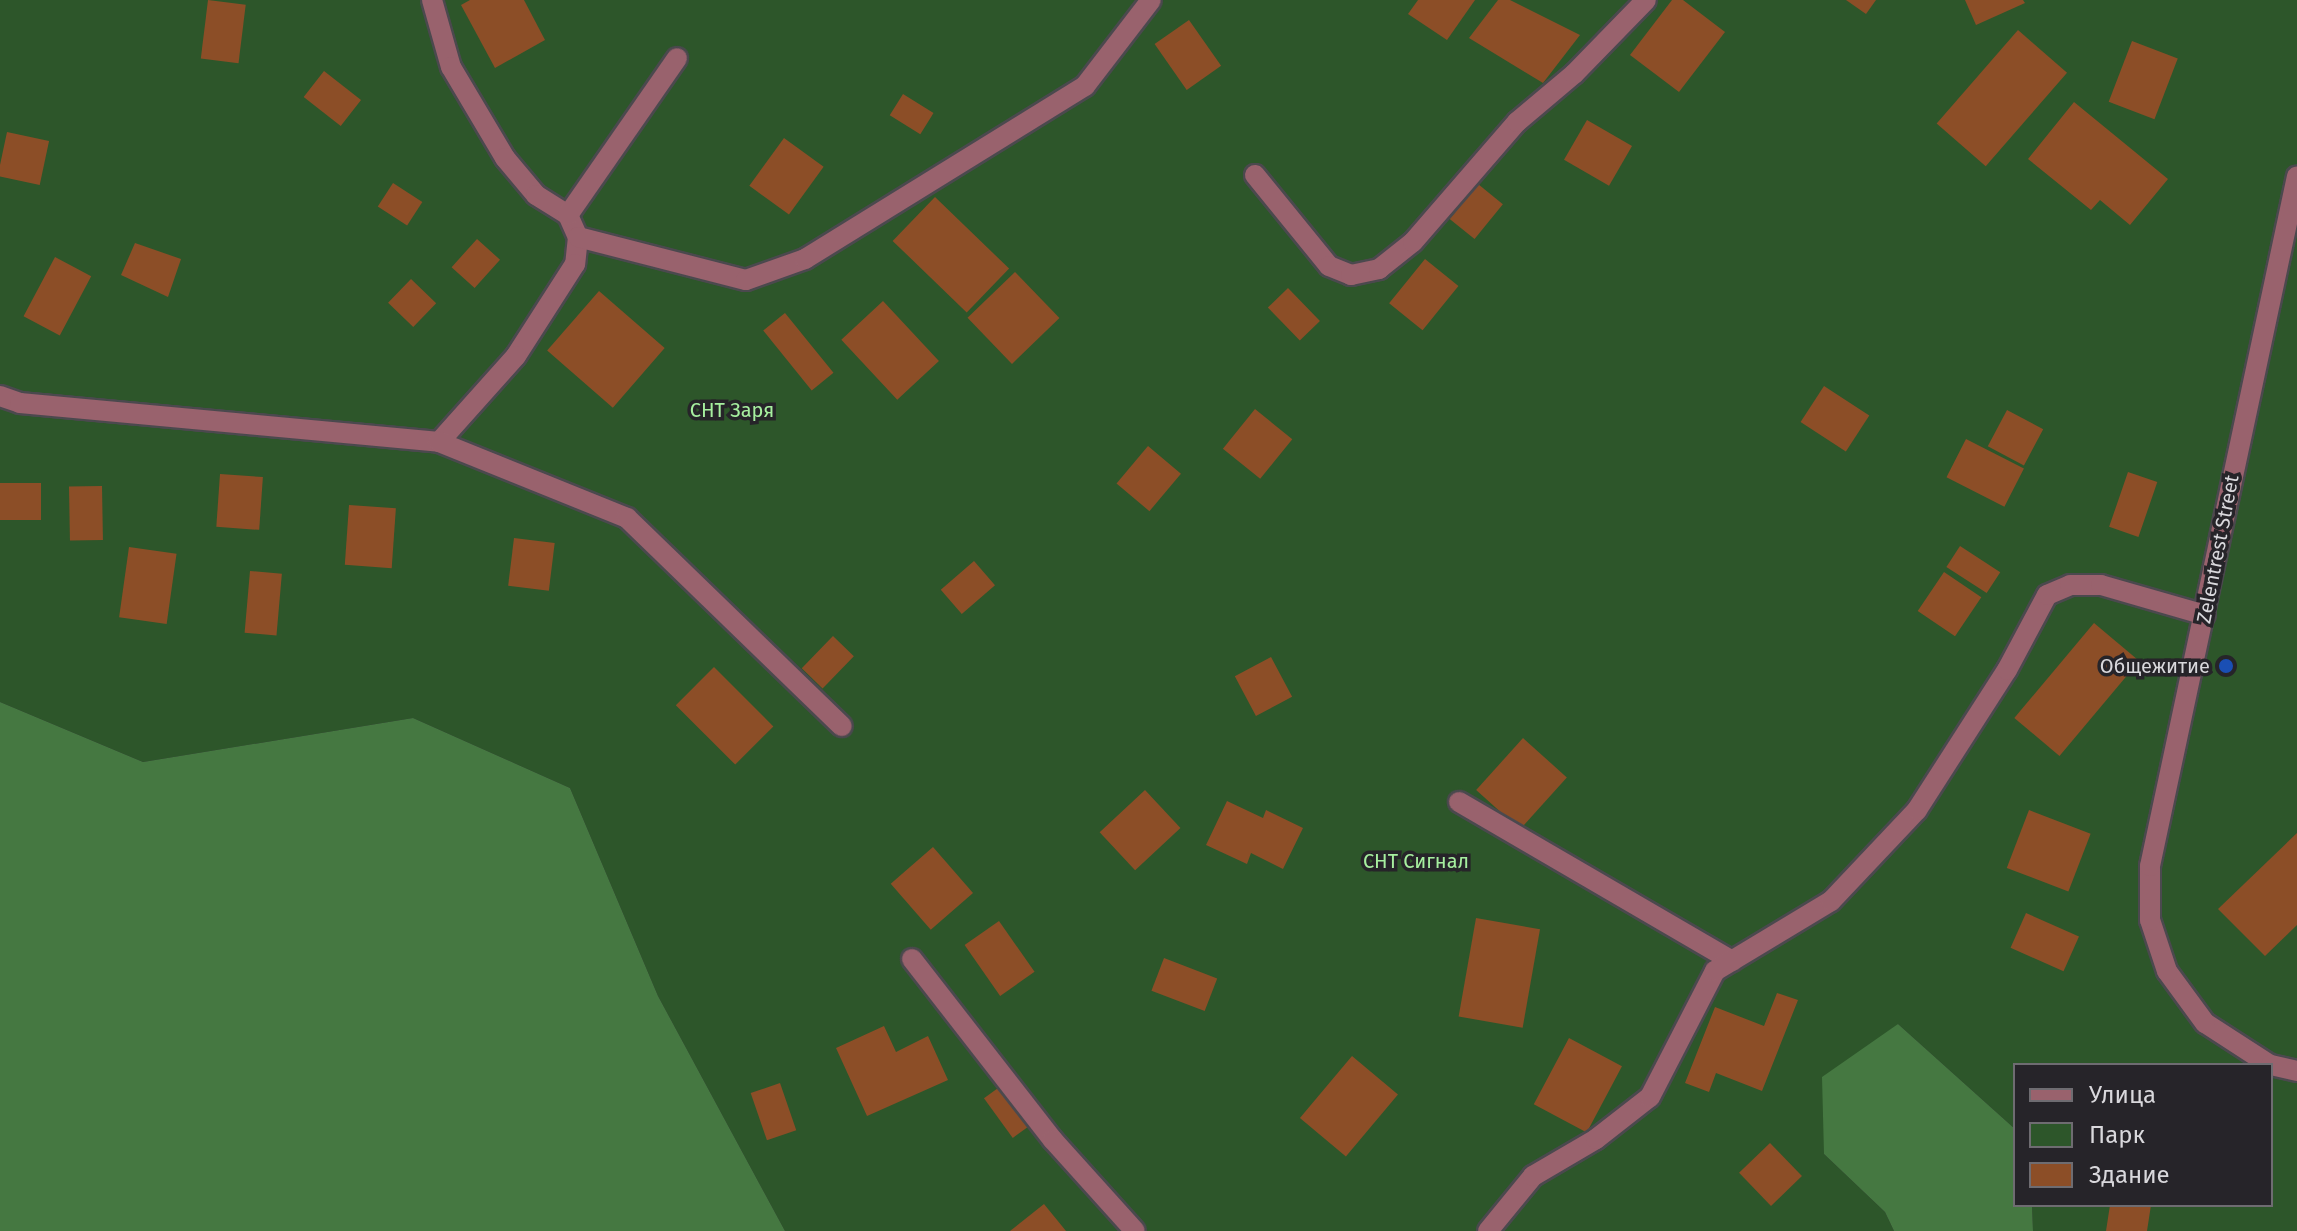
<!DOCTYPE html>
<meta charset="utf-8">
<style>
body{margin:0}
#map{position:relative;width:2297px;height:1231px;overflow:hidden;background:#302e33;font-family:"Fira Sans",sans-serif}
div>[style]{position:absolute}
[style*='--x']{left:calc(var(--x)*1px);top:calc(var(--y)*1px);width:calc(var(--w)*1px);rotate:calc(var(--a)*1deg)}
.green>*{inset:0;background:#2d562a}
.forest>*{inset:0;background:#457841}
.building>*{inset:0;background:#8c4e27;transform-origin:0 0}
.roads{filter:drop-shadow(2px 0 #4b494e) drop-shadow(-2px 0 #4b494e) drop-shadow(0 2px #4b494e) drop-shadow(0 -2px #4b494e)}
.minor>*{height:20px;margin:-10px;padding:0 10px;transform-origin:10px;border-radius:10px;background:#99626d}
.dots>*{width:22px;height:22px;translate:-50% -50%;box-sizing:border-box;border:4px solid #262429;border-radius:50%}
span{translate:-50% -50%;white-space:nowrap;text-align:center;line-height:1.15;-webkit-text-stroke:7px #262429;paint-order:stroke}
.park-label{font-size:20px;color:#a6ef9f}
.street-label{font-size:20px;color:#d9d8dc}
.poi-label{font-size:20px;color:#d9d8dc}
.right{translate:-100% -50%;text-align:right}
.legend{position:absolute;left:2013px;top:1063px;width:260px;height:144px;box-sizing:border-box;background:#262429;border:2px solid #6e6c71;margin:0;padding:10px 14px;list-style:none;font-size:24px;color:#d9d8dc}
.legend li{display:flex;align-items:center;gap:16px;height:40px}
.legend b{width:40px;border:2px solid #6e6c71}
</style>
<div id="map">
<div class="green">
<div style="clip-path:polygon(0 0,2297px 0,2297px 1231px,2033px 1231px,2032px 1205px,2271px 1205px,2271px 1065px,2015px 1065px,2015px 1129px,1898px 1024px,1824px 1154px,1885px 1212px,1894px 1231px,785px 1231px,658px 996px,570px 788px,413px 718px,143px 762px,0 702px)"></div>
</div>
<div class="forest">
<div style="clip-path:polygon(0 702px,143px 762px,413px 718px,570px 788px,658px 996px,785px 1231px,0 1231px)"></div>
<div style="clip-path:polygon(1898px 1024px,2015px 1129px,2015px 1205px,2032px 1205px,2033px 1231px,1894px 1231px,1885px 1212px,1824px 1154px,1822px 1077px)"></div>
</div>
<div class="building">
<div style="left:208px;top:0;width:38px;height:59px;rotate:7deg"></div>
<div style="clip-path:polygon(470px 0,524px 0,545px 40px,495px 68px,461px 5px)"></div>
<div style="clip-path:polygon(1418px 0,1475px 0,1447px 40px,1408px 14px)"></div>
<div style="clip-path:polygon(1498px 0,1510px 0,1580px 35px,1543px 83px,1469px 38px)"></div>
<div style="clip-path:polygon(1672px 0,1683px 0,1725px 32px,1679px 92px,1630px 55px)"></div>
<div style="clip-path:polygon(1846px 0,1876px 0,1866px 14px)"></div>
<div style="clip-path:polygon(1965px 0,2023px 0,2025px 3px,1976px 25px)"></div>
<div style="left:1189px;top:20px;width:56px;height:42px;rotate:55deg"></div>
<div style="left:2018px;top:30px;width:65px;height:124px;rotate:41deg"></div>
<div style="left:2132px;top:41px;width:49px;height:65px;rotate:21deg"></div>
<div style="left:324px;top:71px;width:47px;height:33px;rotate:38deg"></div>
<div style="left:903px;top:94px;width:36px;height:25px;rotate:32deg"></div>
<div style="clip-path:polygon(2074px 102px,2168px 179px,2130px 225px,2100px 200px,2091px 210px,2028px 159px)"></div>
<div style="left:1587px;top:120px;width:52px;height:46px;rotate:30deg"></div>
<div style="left:7px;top:132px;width:43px;height:45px;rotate:12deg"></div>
<div style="left:784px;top:138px;width:49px;height:59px;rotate:36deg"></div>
<div style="left:393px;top:183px;width:35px;height:28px;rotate:33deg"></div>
<div style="left:1478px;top:184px;width:32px;height:45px;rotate:39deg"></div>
<div style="left:935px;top:197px;width:103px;height:61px;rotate:44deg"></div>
<div style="left:477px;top:239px;width:31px;height:38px;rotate:42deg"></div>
<div style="clip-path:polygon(135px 243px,181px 259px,168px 297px,121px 275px)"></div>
<div style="left:55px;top:257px;width:41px;height:67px;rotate:28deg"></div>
<div style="left:1425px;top:259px;width:43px;height:57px;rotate:39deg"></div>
<div style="left:1015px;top:272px;width:64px;height:66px;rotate:46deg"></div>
<div style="left:411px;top:279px;width:35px;height:33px;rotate:44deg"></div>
<div style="left:1288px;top:288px;width:46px;height:28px;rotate:46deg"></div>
<div style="left:599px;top:291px;width:87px;height:79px;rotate:41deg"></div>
<div style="left:883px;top:301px;width:82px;height:57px;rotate:47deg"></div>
<div style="left:785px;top:313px;width:77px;height:28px;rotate:51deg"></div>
<div style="left:1824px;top:386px;width:54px;height:43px;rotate:33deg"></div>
<div style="left:1255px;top:409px;width:48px;height:51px;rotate:39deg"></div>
<div style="left:2007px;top:410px;width:41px;height:41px;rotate:28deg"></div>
<div style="left:1966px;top:439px;width:65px;height:43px;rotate:27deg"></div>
<div style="left:1148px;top:446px;width:43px;height:49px;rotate:40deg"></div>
<div style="left:2128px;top:472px;width:31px;height:58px;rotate:19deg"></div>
<div style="left:220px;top:474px;width:43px;height:53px;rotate:4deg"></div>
<div style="left:0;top:483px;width:41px;height:37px"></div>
<div style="left:102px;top:486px;width:54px;height:33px;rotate:89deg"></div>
<div style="left:349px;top:505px;width:47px;height:60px;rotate:4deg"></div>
<div style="left:514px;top:538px;width:41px;height:48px;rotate:7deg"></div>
<div style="left:1960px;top:546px;width:48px;height:25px;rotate:33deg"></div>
<div style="left:129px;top:547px;width:48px;height:71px;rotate:8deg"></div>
<div style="left:974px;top:561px;width:32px;height:44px;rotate:49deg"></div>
<div style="left:250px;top:571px;width:32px;height:62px;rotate:5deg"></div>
<div style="left:1944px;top:572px;width:45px;height:47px;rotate:34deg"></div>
<div style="left:2094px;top:623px;width:59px;height:124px;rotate:40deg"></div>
<div style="left:833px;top:636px;width:29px;height:45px;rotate:44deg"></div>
<div style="left:1271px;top:657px;width:45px;height:41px;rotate:62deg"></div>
<div style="left:714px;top:667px;width:84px;height:54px;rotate:45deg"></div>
<div style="left:1523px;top:738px;width:59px;height:70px;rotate:42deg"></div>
<div style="left:1145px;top:790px;width:52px;height:62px;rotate:47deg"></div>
<div style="clip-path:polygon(1227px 801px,1263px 818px,1266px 810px,1303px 828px,1283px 869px,1251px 853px,1247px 864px,1206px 845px)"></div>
<div style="left:2029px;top:810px;width:66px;height:62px;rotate:21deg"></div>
<div style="clip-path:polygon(2297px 833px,2297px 925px,2265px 956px,2218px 909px)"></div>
<div style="left:933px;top:847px;width:61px;height:56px;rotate:49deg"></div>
<div style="left:2026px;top:913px;width:58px;height:38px;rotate:24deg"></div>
<div style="left:1476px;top:918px;width:65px;height:100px;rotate:10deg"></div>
<div style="left:999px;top:921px;width:62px;height:42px;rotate:55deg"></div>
<div style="left:1164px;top:958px;width:57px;height:35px;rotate:21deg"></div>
<div style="clip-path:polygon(1777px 993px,1798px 1000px,1762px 1091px,1716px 1073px,1709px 1092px,1685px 1083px,1715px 1007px,1764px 1026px)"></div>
<div style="clip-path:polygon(884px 1026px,896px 1052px,928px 1036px,948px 1080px,867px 1116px,836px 1048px)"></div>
<div style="left:1569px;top:1038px;width:60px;height:75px;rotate:28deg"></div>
<div style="left:1352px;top:1056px;width:60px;height:81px;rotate:40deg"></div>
<div style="left:780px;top:1083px;width:50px;height:31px;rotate:71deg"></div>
<div style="left:1005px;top:1083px;width:49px;height:26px;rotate:54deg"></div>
<div style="left:1770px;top:1143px;width:46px;height:43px;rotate:46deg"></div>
<div style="clip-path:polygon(1044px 1204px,1066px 1231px,1010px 1231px)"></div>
<div style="clip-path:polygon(2110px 1205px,2151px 1205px,2147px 1231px,2106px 1231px)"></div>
</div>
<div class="roads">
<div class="minor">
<div style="--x:432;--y:0;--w:70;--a:74.2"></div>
<div style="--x:451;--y:67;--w:106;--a:59.3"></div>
<div style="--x:505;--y:158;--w:48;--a:50"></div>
<div style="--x:536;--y:195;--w:38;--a:32"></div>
<div style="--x:568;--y:215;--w:24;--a:66"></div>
<div style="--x:578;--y:237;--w:27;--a:96"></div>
<div style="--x:575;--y:264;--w:109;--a:122.7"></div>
<div style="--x:516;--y:356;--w:115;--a:131.8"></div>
<div style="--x:1255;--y:175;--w:117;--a:50.9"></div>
<div style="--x:1329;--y:266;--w:24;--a:22"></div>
<div style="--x:1351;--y:275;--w:29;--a:-12"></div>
<div style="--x:1379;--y:269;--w:43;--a:-38.5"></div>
<div style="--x:1413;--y:242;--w:159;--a:-49.1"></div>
<div style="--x:1517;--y:122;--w:75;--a:-40.1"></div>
<div style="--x:1574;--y:74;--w:103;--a:-45.8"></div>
<div style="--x:568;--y:215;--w:191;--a:-55.2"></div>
<div style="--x:578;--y:237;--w:173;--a:14.4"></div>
<div style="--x:746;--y:280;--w:63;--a:-19.6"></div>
<div style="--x:805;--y:259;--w:329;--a:-31.7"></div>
<div style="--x:1085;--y:86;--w:108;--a:-52.5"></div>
<div style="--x:0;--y:396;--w:21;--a:19"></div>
<div style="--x:20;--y:403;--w:421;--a:5.3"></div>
<div style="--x:439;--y:442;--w:203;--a:22"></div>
<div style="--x:627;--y:518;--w:299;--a:44.1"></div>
<div style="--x:1459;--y:802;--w:316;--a:30.2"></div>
<div style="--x:912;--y:959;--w:229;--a:52.1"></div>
<div style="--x:1053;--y:1140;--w:122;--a:48"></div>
<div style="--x:2270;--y:1065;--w:77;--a:-147.1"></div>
<div style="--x:2205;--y:1023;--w:64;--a:-126.2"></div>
<div style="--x:2167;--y:971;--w:54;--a:-108.4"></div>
<div style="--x:2150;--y:920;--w:54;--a:-90"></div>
<div style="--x:2150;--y:866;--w:705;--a:-77.97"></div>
<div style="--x:2271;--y:1065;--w:27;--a:13"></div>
<div style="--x:1488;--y:1231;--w:71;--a:-50.7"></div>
<div style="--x:1533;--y:1176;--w:73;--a:-30.4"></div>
<div style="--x:1596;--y:1139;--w:68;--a:-37.9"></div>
<div style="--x:1650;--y:1097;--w:142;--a:-62.7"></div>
<div style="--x:1715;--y:971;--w:135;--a:-31.1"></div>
<div style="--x:1831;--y:901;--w:125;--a:-46.6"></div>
<div style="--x:1917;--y:810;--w:166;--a:-57.3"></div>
<div style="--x:2007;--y:670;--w:85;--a:-61.9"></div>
<div style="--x:2047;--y:595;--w:25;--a:-23"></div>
<div style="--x:2070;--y:585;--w:31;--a:0"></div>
<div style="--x:2101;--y:585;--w:108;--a:16.1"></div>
</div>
</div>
<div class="dots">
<div style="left:2226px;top:666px;background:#1a4fb4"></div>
</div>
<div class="park-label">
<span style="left:732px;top:410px">СНТ Заря</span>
<span style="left:1416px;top:861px">СНТ Сигнал</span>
</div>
<div class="street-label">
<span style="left:2218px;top:549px;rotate:-79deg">Zelentrest Street</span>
</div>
<div class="poi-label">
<span class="right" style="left:2210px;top:666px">Общежитие</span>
</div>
<ul class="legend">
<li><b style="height:10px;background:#99626d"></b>Улица</li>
<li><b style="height:22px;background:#2d562a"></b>Парк</li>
<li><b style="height:22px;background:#8c4e27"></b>Здание</li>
</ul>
</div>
